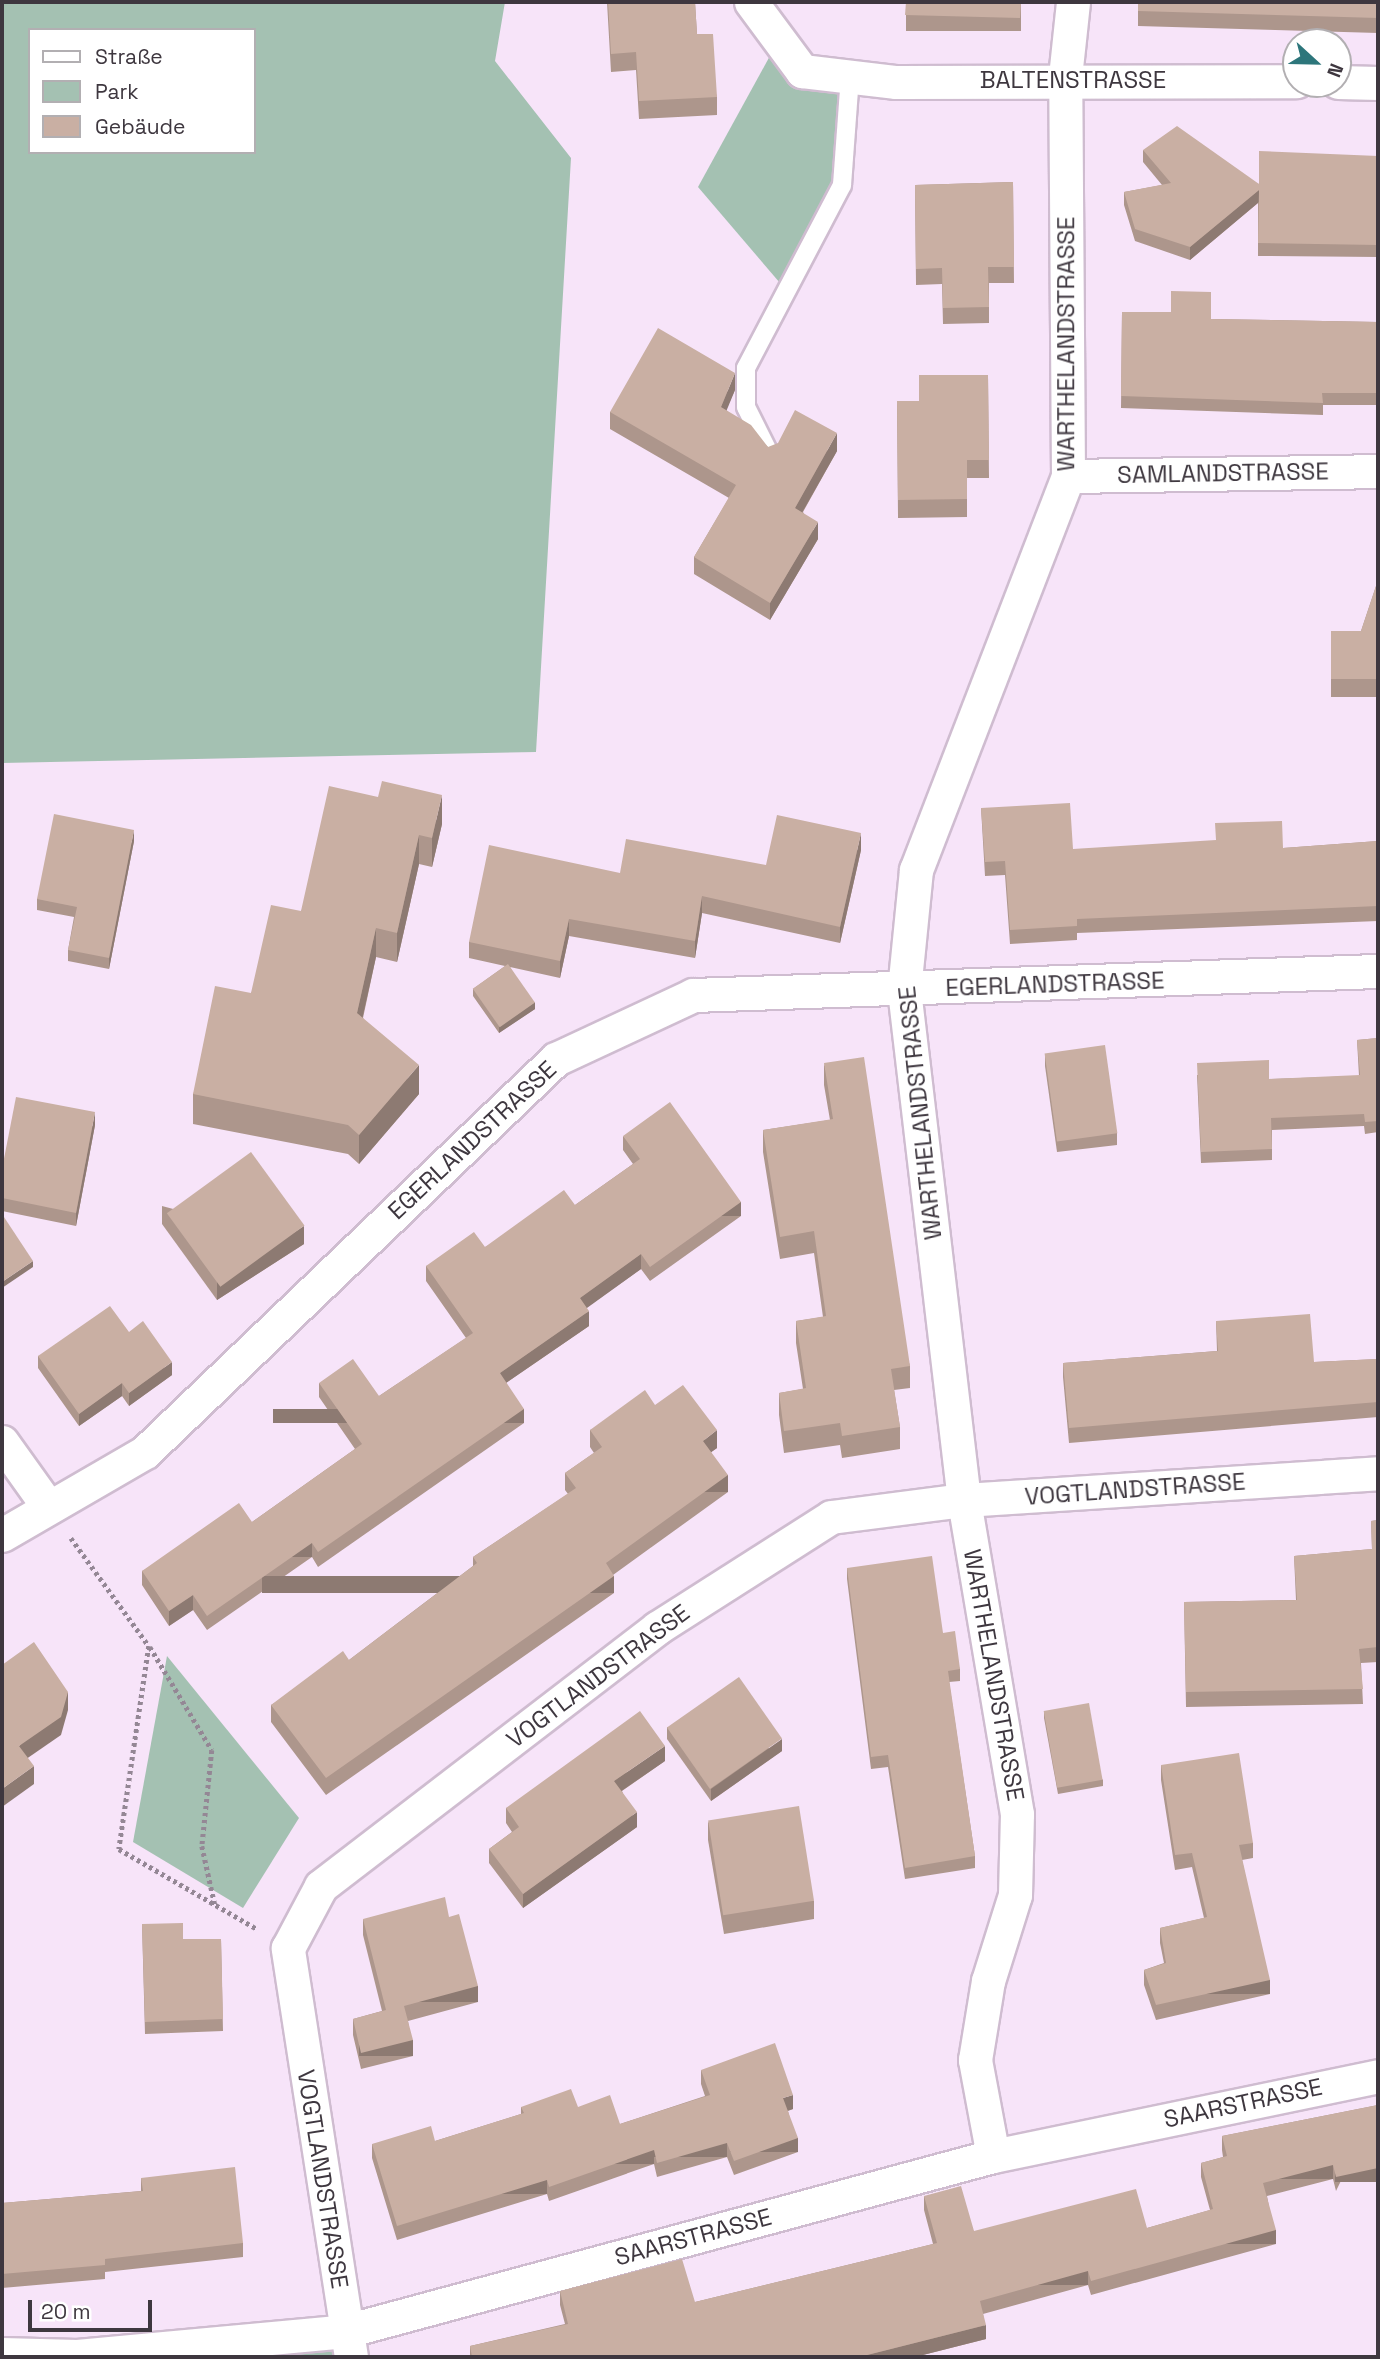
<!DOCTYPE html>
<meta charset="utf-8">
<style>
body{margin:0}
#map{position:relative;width:1380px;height:2359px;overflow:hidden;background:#f7e4f9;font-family:"Space Grotesk",sans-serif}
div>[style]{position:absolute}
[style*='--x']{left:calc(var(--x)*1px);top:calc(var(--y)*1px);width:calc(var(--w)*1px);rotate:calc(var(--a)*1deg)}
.green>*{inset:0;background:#a4c1b2}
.path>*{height:4.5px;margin-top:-2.25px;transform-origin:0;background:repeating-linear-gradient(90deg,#948795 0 3.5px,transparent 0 7px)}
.roads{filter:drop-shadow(2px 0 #cfbcd0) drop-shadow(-2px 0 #cfbcd0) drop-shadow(0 2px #cfbcd0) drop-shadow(0 -2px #cfbcd0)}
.lane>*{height:18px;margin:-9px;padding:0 9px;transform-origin:9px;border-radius:9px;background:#fff}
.street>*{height:33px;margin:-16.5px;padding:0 16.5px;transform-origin:16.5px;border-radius:16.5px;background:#fff}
.wall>*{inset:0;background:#ad968c;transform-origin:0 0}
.shaded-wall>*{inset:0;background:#8d7a72;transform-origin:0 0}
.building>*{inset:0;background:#c9afa3;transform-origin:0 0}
span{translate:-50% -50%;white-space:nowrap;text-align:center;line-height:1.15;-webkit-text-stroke:5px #fff;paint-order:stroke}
.street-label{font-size:24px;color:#3e373f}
.frame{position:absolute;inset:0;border:4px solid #3e373f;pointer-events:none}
.legend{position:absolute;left:28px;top:28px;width:228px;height:126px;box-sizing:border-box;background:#fff;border:2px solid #b2afb2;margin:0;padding:9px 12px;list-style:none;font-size:21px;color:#3e373f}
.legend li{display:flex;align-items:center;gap:14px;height:35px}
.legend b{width:35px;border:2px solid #b2afb2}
.north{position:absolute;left:1282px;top:28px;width:70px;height:70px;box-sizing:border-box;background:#fff;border:2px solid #b2afb2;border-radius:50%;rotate:112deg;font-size:19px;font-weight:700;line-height:28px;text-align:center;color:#3e373f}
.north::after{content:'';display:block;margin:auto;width:24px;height:32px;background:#2d767b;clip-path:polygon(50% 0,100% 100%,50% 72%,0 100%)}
.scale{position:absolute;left:28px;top:2300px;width:124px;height:32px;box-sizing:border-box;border:4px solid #3e373f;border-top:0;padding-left:9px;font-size:21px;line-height:24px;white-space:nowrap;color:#3e373f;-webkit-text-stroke:5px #fff;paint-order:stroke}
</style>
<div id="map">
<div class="green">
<div style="clip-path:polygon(evenodd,2px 2px,505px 2px,495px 61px,571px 158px,536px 752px,2px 763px,2px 2px,30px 30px,254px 30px,254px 152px,30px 152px,30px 30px)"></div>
<div style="clip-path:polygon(771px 54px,839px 85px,833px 180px,780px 283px,698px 187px)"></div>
<div style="clip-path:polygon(167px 1656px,299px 1818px,243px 1908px,133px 1842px)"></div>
<div style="clip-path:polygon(334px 2347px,335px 2357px,229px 2357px)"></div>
</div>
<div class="path">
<div style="--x:71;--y:1538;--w:133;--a:54.2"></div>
<div style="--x:149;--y:1646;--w:205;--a:98.4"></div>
<div style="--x:119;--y:1849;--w:160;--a:30.1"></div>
<div style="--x:150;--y:1647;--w:120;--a:59"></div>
<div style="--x:212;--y:1750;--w:97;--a:95.9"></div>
<div style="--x:202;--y:1846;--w:60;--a:77.6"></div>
</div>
<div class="roads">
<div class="lane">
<div style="--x:769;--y:453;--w:51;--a:-116.6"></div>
<div style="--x:746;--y:407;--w:39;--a:-90"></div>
<div style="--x:746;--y:368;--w:207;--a:-62.3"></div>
<div style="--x:842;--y:185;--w:108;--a:-85.8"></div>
</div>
<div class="street">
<div style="--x:751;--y:2;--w:86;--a:53.5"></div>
<div style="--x:802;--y:71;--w:95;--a:6.7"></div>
<div style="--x:896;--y:82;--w:400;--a:-0.1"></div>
<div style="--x:1338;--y:82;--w:40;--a:1.4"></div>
<div style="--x:1068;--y:476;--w:310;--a:-0.9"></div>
<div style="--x:2;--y:1442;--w:77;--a:54.5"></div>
<div style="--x:2;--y:1535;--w:165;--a:-30.1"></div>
<div style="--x:145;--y:1452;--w:569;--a:-43.72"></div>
<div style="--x:556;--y:1059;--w:151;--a:-25"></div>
<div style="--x:693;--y:995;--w:685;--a:-2.01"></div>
<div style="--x:993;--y:2156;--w:98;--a:-100.6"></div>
<div style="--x:975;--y:2060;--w:80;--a:-80.7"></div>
<div style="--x:988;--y:1981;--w:90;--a:-72.6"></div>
<div style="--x:1015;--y:1895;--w:81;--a:-88.6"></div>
<div style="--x:1017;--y:1814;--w:318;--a:-99.6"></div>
<div style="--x:964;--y:1500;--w:514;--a:-96.71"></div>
<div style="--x:904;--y:990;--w:121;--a:-84.3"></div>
<div style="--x:916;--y:870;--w:422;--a:-68.9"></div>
<div style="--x:1068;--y:476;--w:399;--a:-90.4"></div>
<div style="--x:1065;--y:77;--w:75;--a:-83.9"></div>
<div style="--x:2;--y:2354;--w:75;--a:1.5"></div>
<div style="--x:77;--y:2356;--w:270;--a:-5.3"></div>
<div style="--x:346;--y:2331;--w:670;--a:-15.14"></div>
<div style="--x:993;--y:2156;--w:393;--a:-11.7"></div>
<div style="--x:351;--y:2357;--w:414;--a:-98.8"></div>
<div style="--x:288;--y:1948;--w:70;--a:-62"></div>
<div style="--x:321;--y:1886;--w:424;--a:-37.5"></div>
<div style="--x:657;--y:1628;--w:206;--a:-32.5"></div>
<div style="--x:831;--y:1517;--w:134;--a:-7.3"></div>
<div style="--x:964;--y:1500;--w:415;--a:-3.7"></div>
</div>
</div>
<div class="wall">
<div style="clip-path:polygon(607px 2px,695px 2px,697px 34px,717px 97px,717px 115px,639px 119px,636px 70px,611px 72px)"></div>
<div style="left:906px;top:2px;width:115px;height:29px"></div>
<div style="clip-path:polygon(1138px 2px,1378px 2px,1378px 33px,1138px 26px)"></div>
<div style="clip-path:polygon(1143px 150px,1259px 184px,1378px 156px,1378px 257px,1258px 256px,1258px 203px,1190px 260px,1135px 241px,1124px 205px,1124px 192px,1162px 185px,1143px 162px)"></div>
<div style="clip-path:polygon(1013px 182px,1014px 283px,989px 283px,989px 323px,943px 324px,942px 284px,916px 285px,915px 185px)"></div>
<div style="clip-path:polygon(1122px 312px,1211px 319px,1378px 322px,1378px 405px,1323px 405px,1323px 415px,1121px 408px)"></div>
<div style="clip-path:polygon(988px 375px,989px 478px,967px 478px,967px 517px,898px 518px,897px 401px,919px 401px)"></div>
<div style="clip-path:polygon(735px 390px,726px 410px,768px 447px,837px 451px,803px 512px,818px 539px,770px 620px,694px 574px,694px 557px,729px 498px,610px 429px,610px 412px)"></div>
<div style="clip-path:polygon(1378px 580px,1378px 697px,1331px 697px,1331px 631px,1361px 631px)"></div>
<div style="clip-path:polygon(378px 797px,442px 824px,432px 867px,419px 864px,397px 962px,376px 957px,363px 1018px,419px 1094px,359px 1164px,348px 1154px,193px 1124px,193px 1094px,251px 993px,301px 911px)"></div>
<div style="clip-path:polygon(981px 808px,1073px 849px,1283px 848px,1378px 841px,1378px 921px,1077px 933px,1077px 940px,1010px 944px,1005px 875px,985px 876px)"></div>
<div style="clip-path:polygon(134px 841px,109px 969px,68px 961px,68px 950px,74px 917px,37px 910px,37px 899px)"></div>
<div style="clip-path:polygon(861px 850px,840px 943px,702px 913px,695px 958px,569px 936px,560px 978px,510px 967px,535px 1009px,499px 1033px,473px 996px,473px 989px,505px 966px,469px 958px,469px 942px,620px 873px,766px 865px)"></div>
<div style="clip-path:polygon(1378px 1038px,1378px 1132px,1365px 1134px,1364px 1126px,1272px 1130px,1272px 1160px,1201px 1163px,1197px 1075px,1269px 1079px,1359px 1076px,1357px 1040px)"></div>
<div style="clip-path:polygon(1045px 1054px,1117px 1133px,1117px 1145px,1057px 1152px,1045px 1066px)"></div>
<div style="clip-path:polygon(824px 1063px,910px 1366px,910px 1388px,894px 1390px,900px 1427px,900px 1449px,842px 1458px,840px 1445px,784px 1453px,779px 1415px,779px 1393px,803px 1389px,796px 1343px,796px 1321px,823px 1317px,814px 1253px,780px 1259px,763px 1152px,763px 1130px,830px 1120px,824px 1085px)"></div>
<div style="clip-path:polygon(95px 1125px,76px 1226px,2px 1211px,2px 1169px)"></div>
<div style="clip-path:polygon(623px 1136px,741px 1216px,650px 1281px,641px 1269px,586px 1308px,589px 1326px,506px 1383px,524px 1423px,318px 1567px,312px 1557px,207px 1630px,193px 1610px,169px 1626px,142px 1585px,142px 1571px,252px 1522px,355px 1449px,319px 1397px,319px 1383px,379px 1396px,466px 1338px,426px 1281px,426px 1266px,485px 1247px,575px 1205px,633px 1164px,623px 1150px)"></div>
<div style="clip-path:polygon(162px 1206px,304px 1244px,217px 1300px,162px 1224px)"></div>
<div style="clip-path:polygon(1216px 1321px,1314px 1362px,1378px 1359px,1378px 1417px,1069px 1443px,1063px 1377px,1063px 1363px,1217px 1351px)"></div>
<div style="clip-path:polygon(129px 1332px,172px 1375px,129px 1406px,122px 1396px,79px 1426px,38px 1368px,38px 1356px)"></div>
<div style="clip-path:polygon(655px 1405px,717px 1448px,711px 1452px,728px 1492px,613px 1575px,614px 1593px,326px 1795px,271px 1722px,271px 1705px,349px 1660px,473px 1566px,473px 1557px,568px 1494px,565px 1490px,565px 1473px,594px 1453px,590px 1447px,590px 1430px)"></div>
<div style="clip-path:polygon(1378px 1520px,1378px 1662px,1361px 1663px,1363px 1704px,1186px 1707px,1184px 1602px,1296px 1600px,1294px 1556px,1372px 1549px,1371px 1521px)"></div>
<div style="clip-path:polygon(847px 1568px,943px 1633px,960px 1669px,960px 1681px,949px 1682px,975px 1856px,975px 1868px,905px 1879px,888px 1767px,871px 1769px,847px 1579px)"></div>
<div style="clip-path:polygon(1044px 1711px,1103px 1780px,1103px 1786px,1058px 1794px,1044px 1718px)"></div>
<div style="clip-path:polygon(667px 1727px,782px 1751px,711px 1801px,667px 1739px)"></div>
<div style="clip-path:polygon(665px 1761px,622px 1791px,637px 1827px,523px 1908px,489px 1863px,489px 1849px,512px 1832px,506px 1823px,506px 1808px)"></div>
<div style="clip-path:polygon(1161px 1765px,1253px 1843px,1253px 1858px,1242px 1860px,1270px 1994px,1156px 2020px,1144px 1985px,1144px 1970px,1164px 1963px,1160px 1943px,1160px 1928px,1204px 1918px,1192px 1867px,1175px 1870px,1161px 1780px)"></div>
<div style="clip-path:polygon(708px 1822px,814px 1901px,814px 1919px,724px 1934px,708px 1840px)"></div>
<div style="clip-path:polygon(363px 1919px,478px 2002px,408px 2021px,413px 2056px,361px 2069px,353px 2035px,353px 2019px,382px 2011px,363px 1935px)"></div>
<div style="clip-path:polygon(142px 1924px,183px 1939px,221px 1939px,223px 2031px,145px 2034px)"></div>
<div style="clip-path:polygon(701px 2070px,793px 2109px,788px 2111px,798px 2152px,734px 2175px,727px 2157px,657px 2177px,654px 2164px,549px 2201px,547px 2194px,397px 2240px,372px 2158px,372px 2144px,435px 2141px,521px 2114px,521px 2107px,578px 2107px,620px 2124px,705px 2096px,701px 2084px)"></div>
<div style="clip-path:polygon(1378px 2105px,1336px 2191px,1333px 2179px,1267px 2196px,1276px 2244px,1091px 2295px,1088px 2285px,983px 2314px,986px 2339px,915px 2357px,470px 2357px,470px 2346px,565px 2324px,560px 2305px,560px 2291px,695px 2302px,933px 2244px,924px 2210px,924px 2196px,974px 2231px,1147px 2228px,1210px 2210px,1201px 2177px,1201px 2163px,1223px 2157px,1222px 2150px,1222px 2136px)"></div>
<div style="clip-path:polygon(141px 2178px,243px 2243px,243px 2257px,105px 2272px,105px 2279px,2px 2288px,2px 2203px,141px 2191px)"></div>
</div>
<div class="shaded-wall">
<div style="clip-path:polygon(1259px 190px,1259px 202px,1190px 260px,1190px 247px)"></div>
<div style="clip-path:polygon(735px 373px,735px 390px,721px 424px,721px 407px)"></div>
<div style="clip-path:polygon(837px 433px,837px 451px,795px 525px,795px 508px)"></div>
<div style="clip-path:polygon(818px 522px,818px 539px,770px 620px,770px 603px)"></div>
<div style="clip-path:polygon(442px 795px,442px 824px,432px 867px,432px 838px)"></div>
<div style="clip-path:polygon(134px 830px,134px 841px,109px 969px,109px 958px)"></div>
<div style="clip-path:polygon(861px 833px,861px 850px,840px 943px,840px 927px)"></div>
<div style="clip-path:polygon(419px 835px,419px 864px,397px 962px,397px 933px)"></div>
<div style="clip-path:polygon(702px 896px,702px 913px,695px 958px,695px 941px)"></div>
<div style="clip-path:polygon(569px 919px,569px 936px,560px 978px,560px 961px)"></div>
<div style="clip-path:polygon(376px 928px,376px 957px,357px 1042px,357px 1013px)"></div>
<div style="clip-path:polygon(535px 1002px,535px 1009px,499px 1033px,499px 1027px)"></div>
<div style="clip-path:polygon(419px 1065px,419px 1094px,359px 1164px,359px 1135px)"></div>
<div style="clip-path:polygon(95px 1112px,95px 1125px,76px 1226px,76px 1213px)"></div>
<div style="left:741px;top:1202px;width:14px;height:112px;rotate:90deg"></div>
<div style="clip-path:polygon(304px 1226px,304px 1244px,217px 1300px,217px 1282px)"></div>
<div style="clip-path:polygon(641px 1254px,641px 1269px,580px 1313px,580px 1298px)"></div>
<div style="clip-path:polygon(33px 1261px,33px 1267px,2px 1288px,2px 1282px)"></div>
<div style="clip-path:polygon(589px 1311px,589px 1326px,500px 1387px,500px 1373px)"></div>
<div style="clip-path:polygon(172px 1362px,172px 1375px,129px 1406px,129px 1393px)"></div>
<div style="clip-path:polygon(122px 1383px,122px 1396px,79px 1426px,79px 1414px)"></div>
<div style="left:524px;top:1409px;width:14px;height:251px;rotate:90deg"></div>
<div style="clip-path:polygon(717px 1430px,717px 1448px,703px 1458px,703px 1441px)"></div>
<div style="left:728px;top:1475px;width:17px;height:150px;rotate:90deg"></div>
<div style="left:312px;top:1543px;width:14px;height:128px;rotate:90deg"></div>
<div style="left:614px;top:1576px;width:17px;height:352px;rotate:90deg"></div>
<div style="clip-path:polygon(193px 1595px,193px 1610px,169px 1626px,169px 1611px)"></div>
<div style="clip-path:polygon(68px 1692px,68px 1710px,61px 1735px,19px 1764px,19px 1746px)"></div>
<div style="clip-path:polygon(782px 1739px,782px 1751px,711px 1801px,711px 1789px)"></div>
<div style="clip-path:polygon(665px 1746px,665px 1761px,614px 1796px,614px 1781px)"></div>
<div style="clip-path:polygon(34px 1766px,34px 1784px,2px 1807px,2px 1789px)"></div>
<div style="clip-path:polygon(637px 1812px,637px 1827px,523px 1908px,523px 1894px)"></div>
<div style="left:1270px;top:1980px;width:14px;height:117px;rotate:90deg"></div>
<div style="left:478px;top:1986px;width:16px;height:77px;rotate:90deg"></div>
<div style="left:413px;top:2040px;width:16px;height:54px;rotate:90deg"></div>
<div style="clip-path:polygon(793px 2095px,793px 2109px,783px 2112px,783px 2098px)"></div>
<div style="left:798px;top:2138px;width:14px;height:68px;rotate:90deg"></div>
<div style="left:727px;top:2143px;width:14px;height:73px;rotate:90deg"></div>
<div style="left:654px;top:2150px;width:14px;height:111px;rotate:90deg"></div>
<div style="left:1333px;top:2165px;width:14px;height:72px;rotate:90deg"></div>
<div style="left:1378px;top:2168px;width:14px;height:43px;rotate:90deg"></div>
<div style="left:547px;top:2180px;width:14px;height:157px;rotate:90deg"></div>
<div style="left:1276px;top:2230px;width:14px;height:192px;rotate:90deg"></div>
<div style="left:1088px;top:2271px;width:14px;height:112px;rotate:90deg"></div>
<div style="clip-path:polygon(986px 2325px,986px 2339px,915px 2357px,859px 2357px)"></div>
</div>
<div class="building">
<div style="clip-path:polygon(608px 2px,695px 2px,697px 34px,713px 34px,717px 97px,639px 101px,636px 52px,611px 54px)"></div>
<div style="clip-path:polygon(906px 2px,1021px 2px,1020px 18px,905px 15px)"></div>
<div style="clip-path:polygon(1138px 2px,1378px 2px,1378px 18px,1138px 11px)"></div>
<div style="clip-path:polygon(1177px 126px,1259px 184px,1259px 151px,1378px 156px,1378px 245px,1258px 243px,1259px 190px,1190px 247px,1135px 229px,1124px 192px,1171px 183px,1143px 150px)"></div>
<div style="clip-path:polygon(1013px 182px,1014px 267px,988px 267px,989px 307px,943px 308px,942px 268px,916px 269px,915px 185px)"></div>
<div style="clip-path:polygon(1171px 291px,1211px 292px,1211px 319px,1378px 322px,1378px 393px,1322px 393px,1323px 403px,1121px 396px,1122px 312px,1171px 312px)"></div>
<div style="clip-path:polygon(658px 328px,735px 373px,721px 407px,751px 425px,768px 447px,778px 443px,795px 410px,837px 433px,795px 508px,818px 522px,770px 603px,694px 557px,736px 485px,610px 412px)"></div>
<div style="clip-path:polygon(919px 375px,988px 375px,989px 460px,967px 460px,967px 499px,898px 500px,897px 401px,919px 401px)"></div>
<div style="clip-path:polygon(1378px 580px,1378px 679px,1331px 679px,1331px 631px,1361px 631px)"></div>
<div style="clip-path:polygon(382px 781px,442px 795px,432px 838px,419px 835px,397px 933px,376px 928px,357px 1013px,419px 1065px,359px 1135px,348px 1125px,193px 1094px,215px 986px,251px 993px,271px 905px,301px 911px,329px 786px,378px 797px)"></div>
<div style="clip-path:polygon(1070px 803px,1073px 849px,1216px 840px,1215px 823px,1282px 821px,1283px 848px,1378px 841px,1378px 906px,1077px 919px,1077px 926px,1010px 930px,1005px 861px,985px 862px,981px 808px)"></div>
<div style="clip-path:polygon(54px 814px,134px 830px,109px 958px,68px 950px,77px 907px,37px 899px)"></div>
<div style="clip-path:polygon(777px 815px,861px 833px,840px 927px,702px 896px,695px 941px,569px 919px,560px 961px,469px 942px,489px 845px,620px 873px,626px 839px,766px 865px)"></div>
<div style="left:508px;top:964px;width:47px;height:43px;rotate:55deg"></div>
<div style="clip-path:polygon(1378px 1038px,1378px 1121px,1365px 1122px,1364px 1114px,1271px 1118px,1272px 1149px,1201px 1152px,1197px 1063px,1269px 1060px,1269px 1079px,1360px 1075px,1357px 1040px)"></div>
<div style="left:1105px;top:1045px;width:89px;height:61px;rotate:82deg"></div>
<div style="clip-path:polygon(864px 1057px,910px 1366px,891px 1369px,900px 1427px,842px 1436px,840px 1423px,784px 1431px,779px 1393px,806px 1388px,796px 1321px,826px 1316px,814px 1231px,780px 1237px,763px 1130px,833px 1119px,824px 1063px)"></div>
<div style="clip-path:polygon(16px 1097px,95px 1112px,76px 1213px,2px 1198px,2px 1169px)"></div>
<div style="clip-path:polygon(670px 1102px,741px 1202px,650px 1267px,641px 1254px,580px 1298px,589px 1311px,500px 1373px,524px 1409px,318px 1552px,312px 1543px,207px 1616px,193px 1595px,169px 1611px,142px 1571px,239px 1503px,252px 1522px,362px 1444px,319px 1383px,353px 1359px,379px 1396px,473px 1333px,426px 1266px,474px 1232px,485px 1247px,564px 1190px,575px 1205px,640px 1159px,623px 1136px)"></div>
<div style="left:251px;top:1152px;width:91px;height:104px;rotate:54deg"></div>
<div style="clip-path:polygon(2px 1214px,33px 1261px,2px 1282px)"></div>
<div style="clip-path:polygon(110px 1306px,129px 1332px,143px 1321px,172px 1362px,129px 1393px,122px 1383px,79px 1414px,38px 1356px)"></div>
<div style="clip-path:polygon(1310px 1314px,1314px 1362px,1378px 1359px,1378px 1402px,1069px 1428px,1063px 1363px,1218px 1351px,1216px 1321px)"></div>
<div style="clip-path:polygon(683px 1385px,717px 1430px,703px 1441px,728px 1475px,606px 1563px,614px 1576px,326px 1778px,271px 1705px,343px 1651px,349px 1660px,477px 1563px,473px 1557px,576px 1488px,565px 1473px,602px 1447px,590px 1430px,645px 1390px,655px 1405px)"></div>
<div style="clip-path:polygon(1378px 1520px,1378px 1647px,1359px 1649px,1363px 1689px,1186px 1692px,1184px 1602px,1297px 1600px,1294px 1556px,1372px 1549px,1371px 1521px)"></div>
<div style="clip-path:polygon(932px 1556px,943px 1633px,955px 1631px,960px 1669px,948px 1671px,975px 1856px,905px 1868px,888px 1755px,871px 1757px,847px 1568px)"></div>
<div style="clip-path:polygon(34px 1642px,68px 1692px,61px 1717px,19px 1746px,34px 1766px,2px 1789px,2px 1665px)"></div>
<div style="left:739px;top:1677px;width:75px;height:88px;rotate:55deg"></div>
<div style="left:1089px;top:1703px;width:78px;height:46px;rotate:80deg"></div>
<div style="clip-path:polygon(640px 1711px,665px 1746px,614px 1781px,637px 1812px,523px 1894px,489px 1849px,519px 1827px,506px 1808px)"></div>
<div style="clip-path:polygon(1239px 1753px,1253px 1843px,1239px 1845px,1270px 1980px,1156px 2005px,1144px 1970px,1166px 1963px,1160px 1928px,1207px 1917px,1192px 1853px,1175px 1855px,1161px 1765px)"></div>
<div style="left:799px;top:1806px;width:96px;height:92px;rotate:81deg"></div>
<div style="clip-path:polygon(445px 1897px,449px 1917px,459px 1914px,478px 1986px,404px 2006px,413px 2040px,361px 2053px,353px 2019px,386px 2010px,363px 1919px)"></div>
<div style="clip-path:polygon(183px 1923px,183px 1939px,221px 1939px,223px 2019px,145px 2022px,142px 1924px)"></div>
<div style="clip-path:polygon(775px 2043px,793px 2095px,783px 2098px,798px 2138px,734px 2161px,727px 2143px,657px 2163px,654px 2150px,549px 2187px,547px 2180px,397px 2226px,372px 2144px,431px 2126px,435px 2141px,524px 2113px,521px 2107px,571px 2089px,578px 2107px,610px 2095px,620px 2124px,710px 2095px,701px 2070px)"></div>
<div style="clip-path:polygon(1378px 2105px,1378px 2168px,1336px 2177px,1333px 2165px,1263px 2183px,1276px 2230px,1091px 2281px,1088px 2271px,980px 2301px,986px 2325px,859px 2357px,472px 2357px,470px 2346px,568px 2324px,560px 2291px,682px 2259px,695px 2302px,937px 2243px,924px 2196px,961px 2186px,974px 2231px,1136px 2189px,1147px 2228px,1213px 2209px,1201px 2163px,1227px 2156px,1222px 2136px)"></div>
<div style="clip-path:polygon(235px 2167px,243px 2243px,105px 2259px,105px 2265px,2px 2274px,2px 2203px,143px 2191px,141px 2178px)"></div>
</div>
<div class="street-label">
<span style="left:1073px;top:80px">BALTENSTRASSE</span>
<span style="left:1066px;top:344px;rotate:-90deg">WARTHELANDSTRASSE</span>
<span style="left:1223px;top:473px;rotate:-1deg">SAMLANDSTRASSE</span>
<span style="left:1055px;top:984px;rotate:-2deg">EGERLANDSTRASSE</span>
<span style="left:920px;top:1113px;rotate:-96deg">WARTHELANDSTRASSE</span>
<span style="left:472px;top:1140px;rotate:-43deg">EGERLANDSTRASSE</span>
<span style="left:1135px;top:1489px;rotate:-4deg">VOGTLANDSTRASSE</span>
<span style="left:994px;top:1675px;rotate:80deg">WARTHELANDSTRASSE</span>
<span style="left:598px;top:1676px;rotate:-37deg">VOGTLANDSTRASSE</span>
<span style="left:1243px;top:2103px;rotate:-12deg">SAARSTRASSE</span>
<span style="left:323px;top:2179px;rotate:81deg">VOGTLANDSTRASSE</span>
<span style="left:693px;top:2237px;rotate:-15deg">SAARSTRASSE</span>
</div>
<div class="frame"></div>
<ul class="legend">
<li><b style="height:9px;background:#fff"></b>Straße</li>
<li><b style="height:19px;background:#a4c1b2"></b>Park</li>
<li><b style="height:19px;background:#c9afa3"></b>Gebäude</li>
</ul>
<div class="north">N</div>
<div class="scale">20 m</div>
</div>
